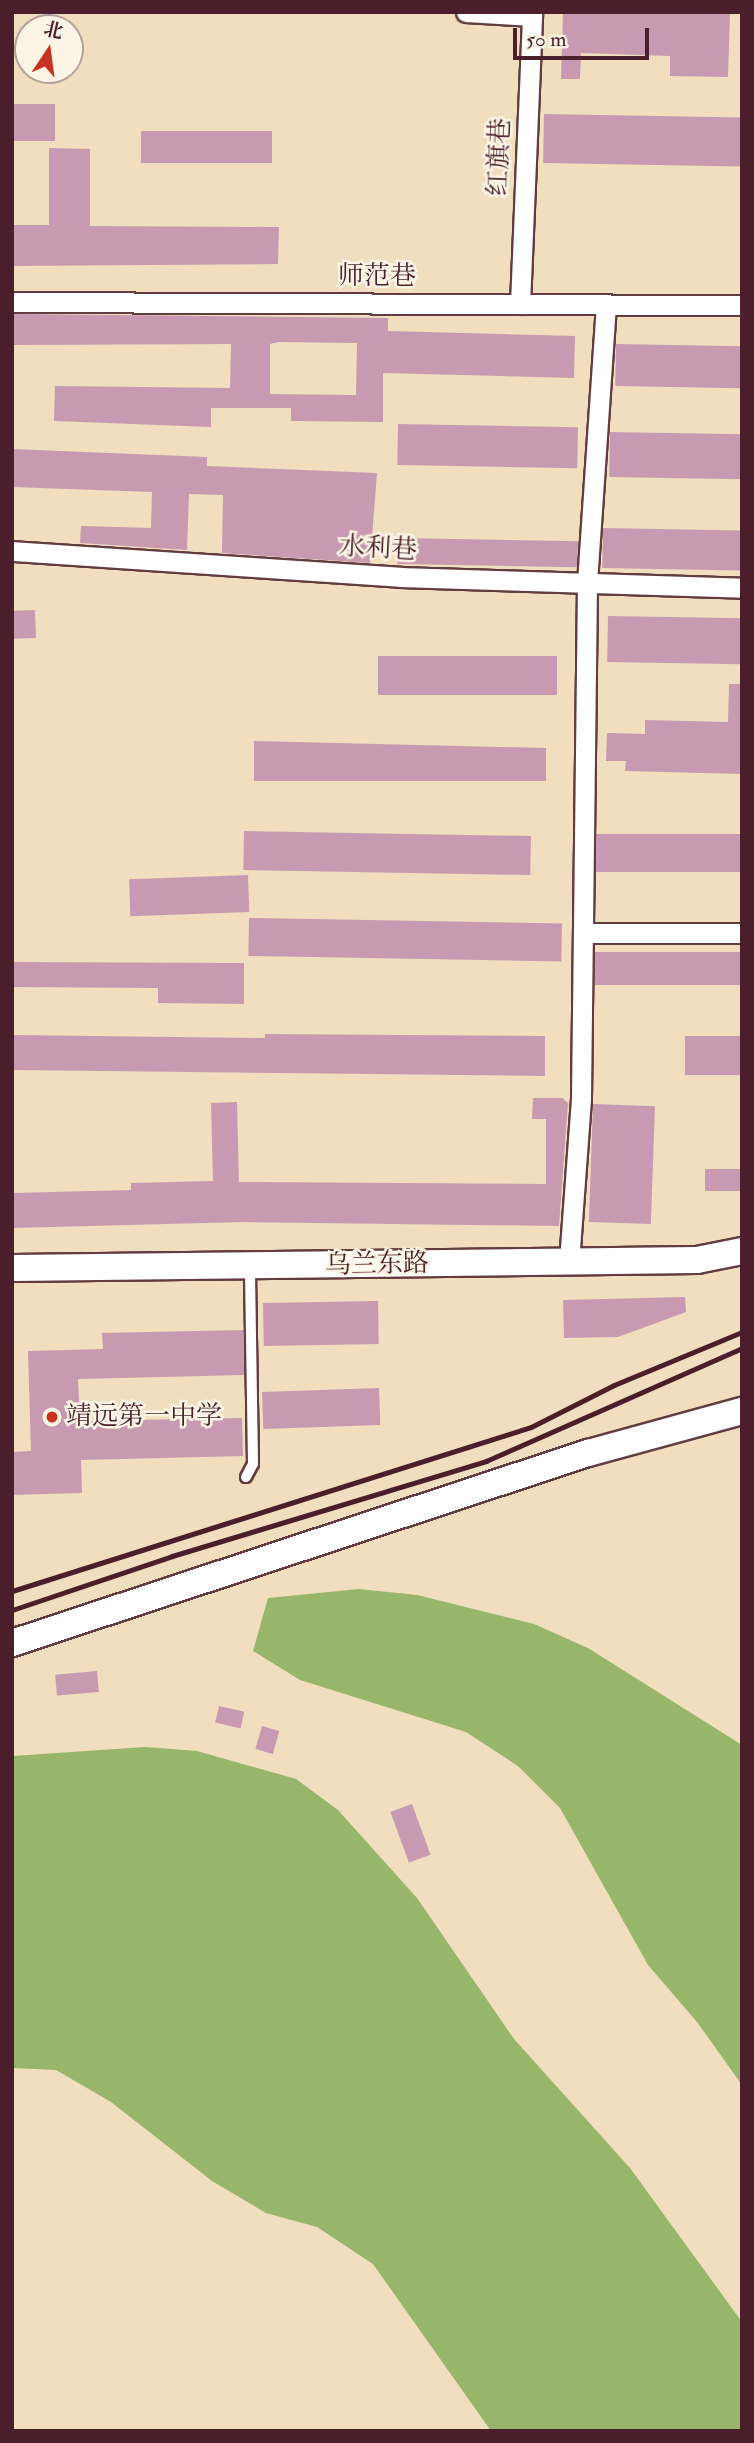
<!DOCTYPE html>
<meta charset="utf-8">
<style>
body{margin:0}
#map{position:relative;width:754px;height:2443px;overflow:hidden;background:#f0debe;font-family:"IM FELL Double Pica","Noto Serif SC",serif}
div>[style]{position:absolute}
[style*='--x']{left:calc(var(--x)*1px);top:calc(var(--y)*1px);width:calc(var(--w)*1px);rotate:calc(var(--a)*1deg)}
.forest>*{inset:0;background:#98b669}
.building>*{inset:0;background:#c79ab1;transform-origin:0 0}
.roads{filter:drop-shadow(2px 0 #633c41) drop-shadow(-2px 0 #633c41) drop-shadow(0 2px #633c41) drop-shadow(0 -2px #633c41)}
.lane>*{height:10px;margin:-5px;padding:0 5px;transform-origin:5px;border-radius:5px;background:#fff}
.street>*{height:19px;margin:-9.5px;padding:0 9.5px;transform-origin:9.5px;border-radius:9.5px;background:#fff}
.secondary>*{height:26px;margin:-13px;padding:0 13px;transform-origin:13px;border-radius:13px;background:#fff}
.rail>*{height:5px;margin:-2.5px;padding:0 2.5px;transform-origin:2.5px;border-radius:2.5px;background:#4a1f2b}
.dots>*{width:19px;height:19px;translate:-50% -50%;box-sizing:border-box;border:4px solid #fcf5e5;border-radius:50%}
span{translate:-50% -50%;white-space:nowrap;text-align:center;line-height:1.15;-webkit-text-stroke:5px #fcf5e5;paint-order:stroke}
.street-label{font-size:26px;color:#4a1f2b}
.poi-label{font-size:26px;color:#4a1f2b}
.left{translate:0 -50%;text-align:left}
.frame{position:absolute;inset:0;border:14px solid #4a1f2b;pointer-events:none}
.north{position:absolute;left:14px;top:14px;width:70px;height:70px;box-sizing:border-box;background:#fcf5e5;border:2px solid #b59f9b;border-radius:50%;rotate:13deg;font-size:19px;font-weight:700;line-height:28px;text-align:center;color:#4a1f2b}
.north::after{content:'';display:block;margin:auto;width:24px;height:32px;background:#c8321e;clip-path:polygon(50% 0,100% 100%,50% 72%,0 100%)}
.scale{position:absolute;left:513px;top:28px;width:136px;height:32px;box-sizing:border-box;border:4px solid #4a1f2b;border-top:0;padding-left:9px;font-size:21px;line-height:24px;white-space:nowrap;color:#4a1f2b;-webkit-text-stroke:5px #fcf5e5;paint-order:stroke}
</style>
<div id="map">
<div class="forest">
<div style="clip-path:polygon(359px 1589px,417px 1595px,534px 1624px,588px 1648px,742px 1745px,742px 2085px,697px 2022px,648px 1965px,560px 1808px,518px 1766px,466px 1732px,300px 1680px,253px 1651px,268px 1598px)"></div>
<div style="clip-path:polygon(145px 1747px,197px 1751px,296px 1779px,338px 1810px,417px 1898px,514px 2039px,630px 2168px,742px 2322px,742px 2431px,491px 2431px,373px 2264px,317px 2227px,266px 2213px,212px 2181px,111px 2102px,56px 2070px,12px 2068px,12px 1756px)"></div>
</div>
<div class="building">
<div style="clip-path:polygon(563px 12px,730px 13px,728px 77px,670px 76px,670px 56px,581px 53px,580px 79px,561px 79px)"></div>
<div style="left:12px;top:104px;width:43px;height:37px"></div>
<div style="left:544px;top:114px;width:198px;height:49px;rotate:1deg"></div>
<div style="left:141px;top:131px;width:131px;height:32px"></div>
<div style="clip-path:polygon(49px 148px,90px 149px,90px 226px,279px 227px,278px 264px,12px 266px,12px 225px,49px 225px)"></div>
<div style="clip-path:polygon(evenodd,12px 314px,388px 318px,388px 331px,575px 336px,574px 378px,383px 373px,383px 422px,291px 421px,291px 408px,211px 408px,211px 427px,54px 421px,55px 386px,230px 388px,231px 344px,12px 345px,12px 314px,278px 342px,357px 343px,356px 395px,270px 394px,270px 344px,278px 342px)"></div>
<div style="left:616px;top:344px;width:126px;height:42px;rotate:1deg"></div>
<div style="left:398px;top:424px;width:180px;height:41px;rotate:1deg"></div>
<div style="left:610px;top:432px;width:132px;height:45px;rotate:1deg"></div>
<div style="clip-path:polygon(12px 449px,207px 457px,207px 466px,377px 473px,370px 563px,222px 553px,223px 495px,189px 494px,187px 550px,80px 543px,81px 526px,151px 528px,152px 492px,12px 487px)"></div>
<div style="left:603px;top:528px;width:139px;height:40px;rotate:1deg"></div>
<div style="left:398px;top:538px;width:180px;height:26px;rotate:1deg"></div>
<div style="left:35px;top:610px;width:28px;height:23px;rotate:88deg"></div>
<div style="left:608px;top:616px;width:134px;height:46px;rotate:1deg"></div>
<div style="left:378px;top:656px;width:179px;height:39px"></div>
<div style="clip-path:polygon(729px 684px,742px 684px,742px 774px,625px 771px,626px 761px,606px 761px,607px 733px,645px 734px,645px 720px,728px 722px)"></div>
<div style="clip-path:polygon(254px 741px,546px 748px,546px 781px,254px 781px)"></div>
<div style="left:244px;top:831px;width:287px;height:39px;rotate:1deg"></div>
<div style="left:742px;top:834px;width:38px;height:146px;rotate:90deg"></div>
<div style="left:248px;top:875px;width:37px;height:119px;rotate:88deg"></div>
<div style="left:249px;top:918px;width:313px;height:38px;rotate:1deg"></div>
<div style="left:742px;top:952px;width:33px;height:147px;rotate:90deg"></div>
<div style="clip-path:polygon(12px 962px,244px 963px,244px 1004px,158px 1003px,158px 988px,12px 987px)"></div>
<div style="clip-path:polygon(265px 1034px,545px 1036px,545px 1076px,12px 1070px,12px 1035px,265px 1038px)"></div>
<div style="left:685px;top:1036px;width:57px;height:39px"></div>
<div style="clip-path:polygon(533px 1098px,562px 1098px,568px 1103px,559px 1226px,244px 1222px,12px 1228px,12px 1193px,131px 1190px,131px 1183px,213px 1181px,211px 1103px,237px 1102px,239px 1182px,546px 1184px,546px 1119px,532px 1119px)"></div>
<div style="left:593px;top:1104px;width:62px;height:118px;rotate:2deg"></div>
<div style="left:742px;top:1169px;width:22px;height:37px;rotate:90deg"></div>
<div style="clip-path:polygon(685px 1297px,686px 1312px,618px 1337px,564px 1338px,563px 1300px)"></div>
<div style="left:378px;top:1301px;width:43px;height:115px;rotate:89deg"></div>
<div style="clip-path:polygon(244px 1330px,244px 1375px,78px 1379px,80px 1421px,242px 1418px,243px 1456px,81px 1460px,82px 1493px,12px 1495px,12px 1452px,31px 1451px,28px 1351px,103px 1349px,102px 1333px)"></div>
<div style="left:379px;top:1388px;width:37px;height:117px;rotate:88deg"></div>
<div style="left:97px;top:1671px;width:21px;height:42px;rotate:85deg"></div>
<div style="left:219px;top:1706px;width:26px;height:17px;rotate:13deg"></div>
<div style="left:262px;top:1726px;width:18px;height:24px;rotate:16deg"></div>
<div style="left:412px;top:1804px;width:54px;height:23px;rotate:70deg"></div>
</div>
<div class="roads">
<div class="lane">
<div style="--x:246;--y:1477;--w:15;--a:-62"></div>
<div style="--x:253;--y:1464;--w:197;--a:-90.9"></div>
</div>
<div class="street">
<div style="--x:466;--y:12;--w:66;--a:3.5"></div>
<div style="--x:12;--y:302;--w:730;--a:0.24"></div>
<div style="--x:520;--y:304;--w:292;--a:-87.6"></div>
<div style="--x:12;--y:551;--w:390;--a:3.8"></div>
<div style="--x:401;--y:577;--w:341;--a:1.8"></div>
<div style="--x:583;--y:933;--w:159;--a:0"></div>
<div style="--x:569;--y:1262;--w:165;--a:-85.8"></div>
<div style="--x:581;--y:1097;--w:514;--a:-89.33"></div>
<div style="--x:587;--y:583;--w:279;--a:-86.1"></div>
</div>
<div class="secondary">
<div style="--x:12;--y:1268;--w:685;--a:-0.67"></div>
<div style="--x:697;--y:1260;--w:46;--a:-11.3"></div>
<div style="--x:12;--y:1643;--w:607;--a:-18.26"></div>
<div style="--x:588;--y:1453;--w:160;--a:-15.3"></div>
</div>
</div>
<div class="rail">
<div style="--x:12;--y:1591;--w:544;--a:-17.54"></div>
<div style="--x:531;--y:1427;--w:93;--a:-26.8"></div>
<div style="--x:614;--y:1385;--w:139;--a:-22.5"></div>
<div style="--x:12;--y:1610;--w:169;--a:-18.6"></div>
<div style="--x:172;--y:1556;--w:328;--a:-16.8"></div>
<div style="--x:486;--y:1461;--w:280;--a:-23.8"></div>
</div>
<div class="dots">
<div style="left:52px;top:1417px;background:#c8321e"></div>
</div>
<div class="street-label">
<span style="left:500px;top:157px;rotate:-88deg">红旗巷</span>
<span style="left:377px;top:277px">师范巷</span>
<span style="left:378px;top:549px;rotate:3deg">水利巷</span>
<span style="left:377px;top:1265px;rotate:-1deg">乌兰东路</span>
</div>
<div class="poi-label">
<span class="left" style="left:66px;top:1417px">靖远第一中学</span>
</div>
<div class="frame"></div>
<div class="north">北</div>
<div class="scale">50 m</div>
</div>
